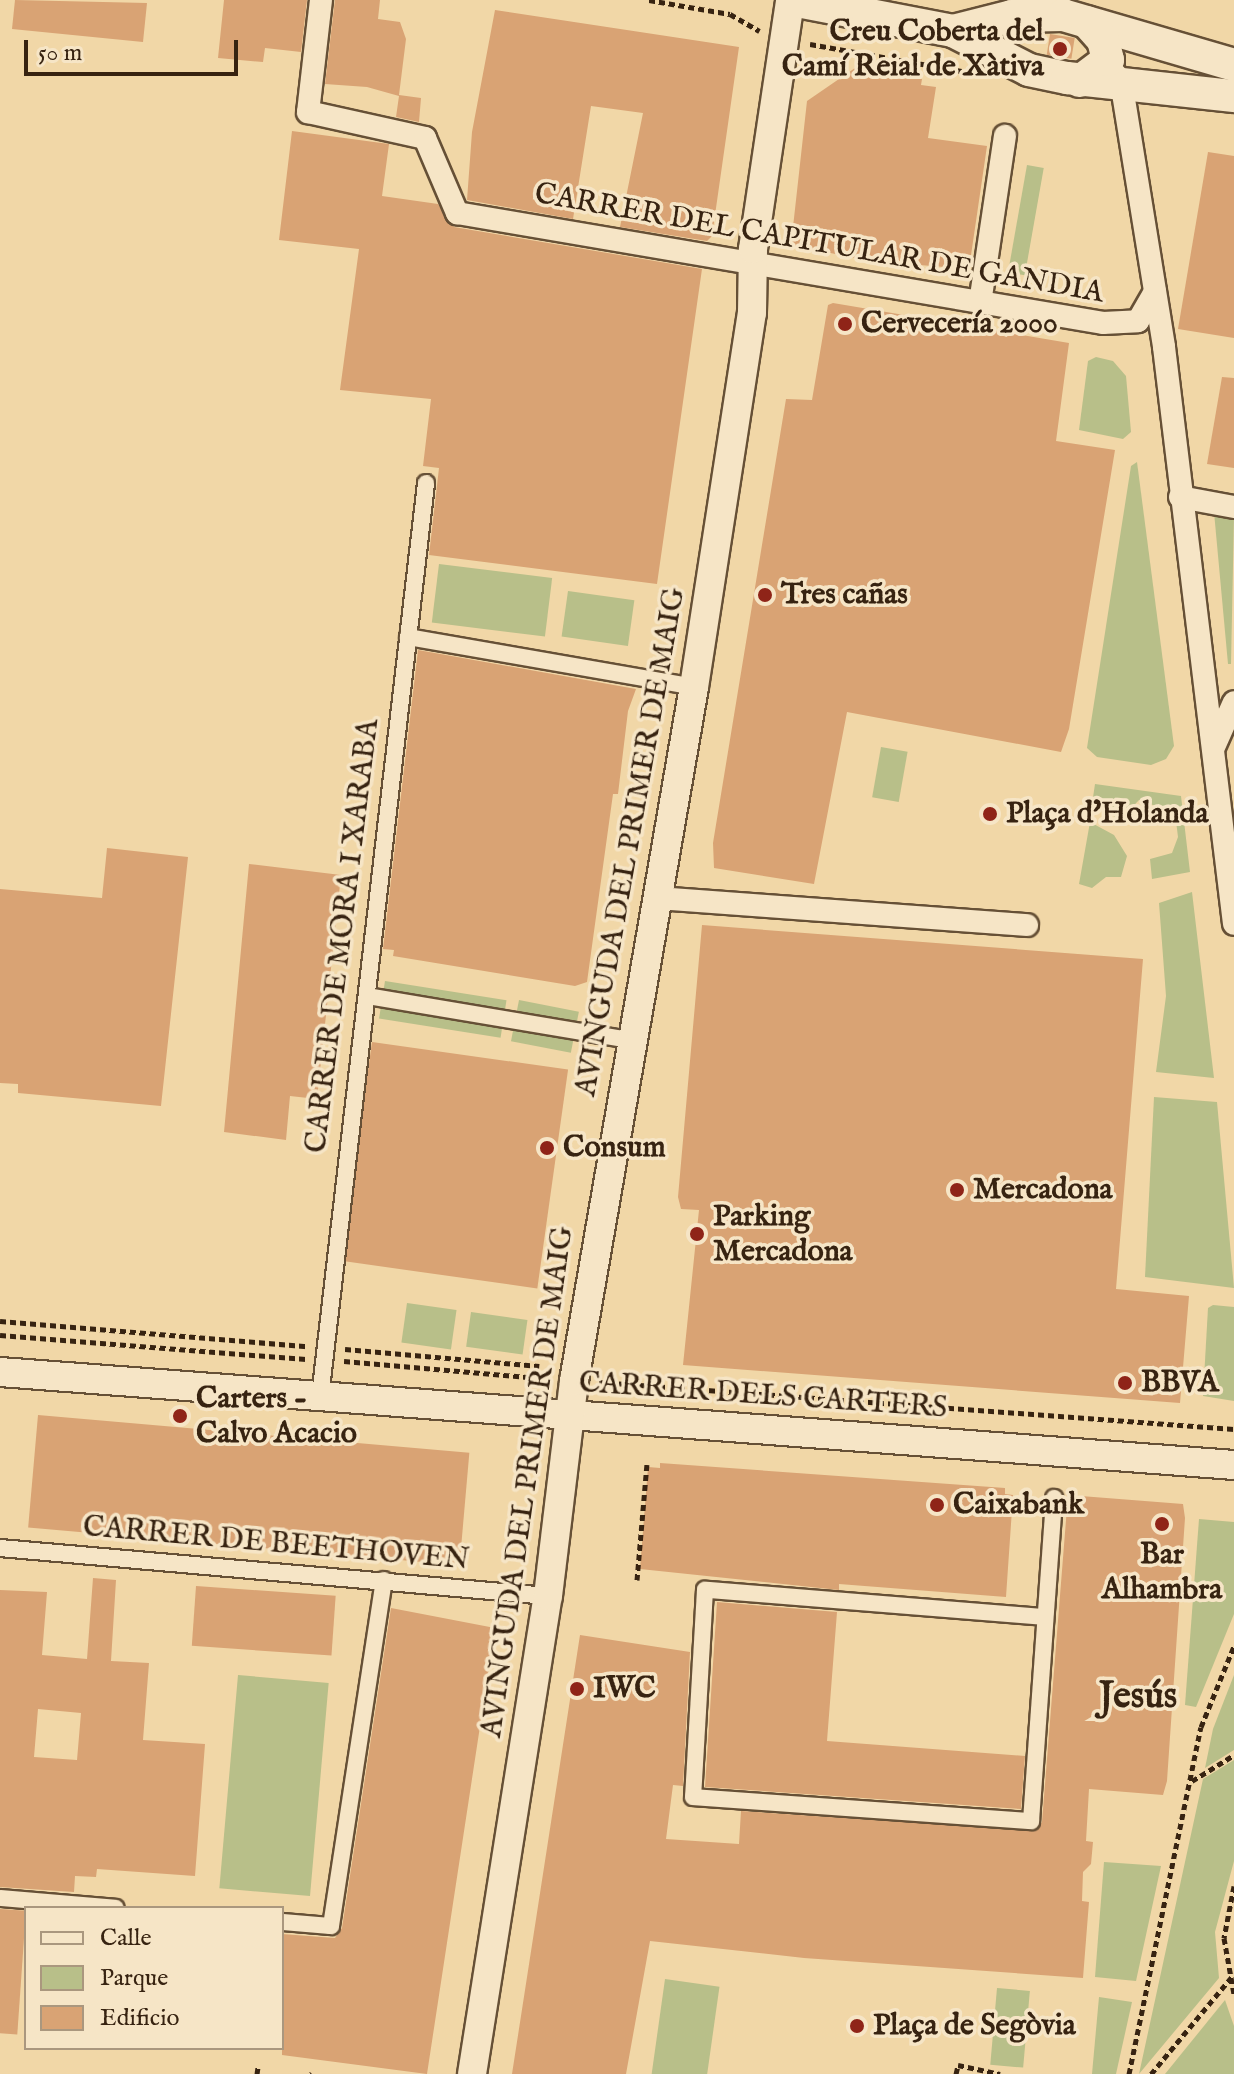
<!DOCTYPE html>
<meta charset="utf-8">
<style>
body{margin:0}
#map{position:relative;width:1234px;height:2074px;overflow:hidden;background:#f1d7a7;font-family:"IM FELL English",serif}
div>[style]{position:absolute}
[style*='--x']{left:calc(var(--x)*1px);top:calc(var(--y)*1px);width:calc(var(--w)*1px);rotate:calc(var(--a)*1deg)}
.green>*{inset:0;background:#b8bf89;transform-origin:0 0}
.building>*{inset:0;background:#d9a374;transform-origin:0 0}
.path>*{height:5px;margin-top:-2.5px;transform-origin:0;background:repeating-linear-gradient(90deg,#372311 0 6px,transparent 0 10px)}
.roads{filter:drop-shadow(2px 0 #665036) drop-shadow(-2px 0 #665036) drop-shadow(0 2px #665036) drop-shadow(0 -2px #665036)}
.pedestrian>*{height:16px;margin:-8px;padding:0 8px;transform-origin:8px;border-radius:8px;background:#f6e5c6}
.minor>*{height:22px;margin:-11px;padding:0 11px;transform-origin:11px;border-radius:11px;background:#f6e5c6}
.tertiary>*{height:28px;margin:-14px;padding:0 14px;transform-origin:14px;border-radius:14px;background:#f6e5c6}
.secondary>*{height:32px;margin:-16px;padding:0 16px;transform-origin:16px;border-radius:16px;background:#f6e5c6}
.dots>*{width:22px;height:22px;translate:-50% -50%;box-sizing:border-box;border:4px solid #f6e5c6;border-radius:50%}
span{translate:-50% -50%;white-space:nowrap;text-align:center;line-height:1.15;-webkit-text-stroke:7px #f6e5c6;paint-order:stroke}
.poi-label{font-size:30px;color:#372311;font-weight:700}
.right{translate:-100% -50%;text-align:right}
.left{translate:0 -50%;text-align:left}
.street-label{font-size:30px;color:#372311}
.district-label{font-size:38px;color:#372311;font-weight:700}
.legend{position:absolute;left:24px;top:1906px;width:260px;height:144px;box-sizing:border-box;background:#f6e5c6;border:2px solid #aa977e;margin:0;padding:10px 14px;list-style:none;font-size:24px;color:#372311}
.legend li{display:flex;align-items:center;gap:16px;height:40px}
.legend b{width:40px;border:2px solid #aa977e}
.scale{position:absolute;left:24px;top:40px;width:214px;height:36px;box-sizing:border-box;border:4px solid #372311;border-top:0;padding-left:10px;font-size:24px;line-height:28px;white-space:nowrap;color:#372311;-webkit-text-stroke:6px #f6e5c6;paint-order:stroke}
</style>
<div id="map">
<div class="green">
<div style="left:1027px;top:165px;width:17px;height:109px;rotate:10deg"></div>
<div style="clip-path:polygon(1096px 357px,1113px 361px,1126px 376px,1131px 432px,1123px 439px,1079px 430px,1088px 361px)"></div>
<div style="clip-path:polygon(1137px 462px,1174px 746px,1166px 759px,1151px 765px,1097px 757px,1087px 748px,1131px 466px)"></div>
<div style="clip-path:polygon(1214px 512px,1234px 516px,1231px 664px,1228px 664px)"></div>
<div style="left:439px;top:564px;width:114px;height:59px;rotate:7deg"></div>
<div style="left:568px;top:591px;width:67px;height:46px;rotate:8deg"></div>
<div style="left:881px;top:747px;width:27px;height:51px;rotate:10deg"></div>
<div style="clip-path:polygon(1095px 784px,1181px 796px,1190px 872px,1152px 879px,1150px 859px,1172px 853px,1178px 837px,1175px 813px,1139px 800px,1120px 820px,1092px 804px)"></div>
<div style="clip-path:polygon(1090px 822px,1114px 835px,1127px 856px,1121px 877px,1106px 877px,1092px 888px,1079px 884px)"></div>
<div style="clip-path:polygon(1192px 892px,1214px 1078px,1156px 1072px,1166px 996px,1159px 903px)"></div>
<div style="left:385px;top:981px;width:123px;height:38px;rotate:9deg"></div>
<div style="left:519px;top:1000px;width:61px;height:42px;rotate:11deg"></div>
<div style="clip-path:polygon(1154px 1097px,1217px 1102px,1234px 1288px,1145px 1277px)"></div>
<div style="left:407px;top:1303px;width:50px;height:40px;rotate:8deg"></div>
<div style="clip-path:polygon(1213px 1305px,1234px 1307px,1234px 1401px,1203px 1396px,1208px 1308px)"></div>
<div style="left:471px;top:1312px;width:57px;height:35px;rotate:8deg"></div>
<div style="clip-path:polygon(1199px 1519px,1234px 1522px,1234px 1614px,1196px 1707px,1185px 1705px)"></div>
<div style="left:238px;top:1675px;width:91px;height:214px;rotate:5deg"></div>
<div style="clip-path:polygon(1234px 1675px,1234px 1750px,1205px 1768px,1213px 1729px)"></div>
<div style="clip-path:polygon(1234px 1760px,1234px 1861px,1215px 1932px,1219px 1978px,1139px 2074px,1203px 1779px)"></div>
<div style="clip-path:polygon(1104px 1862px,1161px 1866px,1136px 1981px,1095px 1977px)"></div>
<div style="left:665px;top:1979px;width:55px;height:96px;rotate:8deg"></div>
<div style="left:997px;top:1988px;width:33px;height:77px;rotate:5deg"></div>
<div style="clip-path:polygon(1099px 1997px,1132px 2002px,1116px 2074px,1092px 2074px)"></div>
<div style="clip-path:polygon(1225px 2000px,1234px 2026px,1234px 2074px,1165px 2074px)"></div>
</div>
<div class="building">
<div style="clip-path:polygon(15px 0,147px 3px,143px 42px,12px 29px)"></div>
<div style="clip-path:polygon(224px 0,307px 0,301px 52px,265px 48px,263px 62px,218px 58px)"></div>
<div style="clip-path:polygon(335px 0,380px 0,378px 19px,400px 22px,406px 39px,399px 95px,421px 98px,419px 122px,396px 117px,399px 96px,367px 87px,325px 84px)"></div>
<div style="clip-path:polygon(495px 10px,739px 47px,712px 236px,707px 241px,620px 227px,643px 113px,591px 106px,573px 219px,467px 200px,472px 132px)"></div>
<div style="left:1050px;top:34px;width:25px;height:21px;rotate:9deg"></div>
<div style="clip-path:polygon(855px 68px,922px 79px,921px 85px,936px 87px,928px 138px,987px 146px,969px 269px,870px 261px,791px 245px,807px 101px)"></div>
<div style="clip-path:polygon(292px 131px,389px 144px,382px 196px,438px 204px,454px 227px,702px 269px,657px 584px,429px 555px,439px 468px,423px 466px,431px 399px,340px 390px,359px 249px,279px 240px)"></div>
<div style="clip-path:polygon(1208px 152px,1234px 156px,1234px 338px,1178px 329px)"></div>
<div style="clip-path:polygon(833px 303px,1069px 343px,1056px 441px,1115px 450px,1069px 729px,1061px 752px,847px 712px,814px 884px,714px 868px,713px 843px,786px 399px,812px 400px,828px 305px)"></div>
<div style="clip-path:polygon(1222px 377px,1234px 378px,1234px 468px,1207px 464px)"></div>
<div style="clip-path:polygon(418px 650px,636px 689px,628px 711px,618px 794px,613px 794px,587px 982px,575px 986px,466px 968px,393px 956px,394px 950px,383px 949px)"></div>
<div style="clip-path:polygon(107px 848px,188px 857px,161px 1106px,18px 1093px,18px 1084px,0 1083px,0 889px,102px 898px)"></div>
<div style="clip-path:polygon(249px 864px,341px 875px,317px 1099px,290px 1096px,286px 1140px,224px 1132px)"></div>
<div style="clip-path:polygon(702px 925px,1143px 959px,1116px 1289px,1189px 1296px,1180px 1403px,683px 1365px,699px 1210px,681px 1209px,678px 1197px)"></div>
<div style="left:372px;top:1042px;width:198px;height:221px;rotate:8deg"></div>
<div style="left:38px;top:1415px;width:433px;height:113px;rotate:5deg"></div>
<div style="clip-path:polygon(660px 1463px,1005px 1488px,1005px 1494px,1013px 1495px,1006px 1597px,839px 1584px,839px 1590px,640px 1569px,648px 1467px,660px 1468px)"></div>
<div style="clip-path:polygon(1068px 1495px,1183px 1504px,1185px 1518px,1167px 1781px,1163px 1795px,1089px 1789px,1086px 1841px,1093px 1842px,1091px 1864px,1083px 1872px,1082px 1901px,1089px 1902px,1083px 1978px,804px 1958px,650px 1941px,626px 2074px,512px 2074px,580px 1635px,690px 1652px,683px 1786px,673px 1785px,666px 1839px,739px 1844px,741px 1811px,1035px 1831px,1042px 1822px)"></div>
<div style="clip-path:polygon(evenodd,93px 1578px,116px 1580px,111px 1661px,149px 1663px,143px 1740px,205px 1744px,195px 1876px,97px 1869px,96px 1877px,75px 1876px,74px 1892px,0 1887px,0 1590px,47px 1592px,42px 1655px,87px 1659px,93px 1578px,38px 1709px,81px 1713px,77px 1760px,34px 1757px,38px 1709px)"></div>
<div style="left:196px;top:1586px;width:140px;height:60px;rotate:4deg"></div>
<div style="clip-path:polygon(717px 1602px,837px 1612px,827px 1741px,1025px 1756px,1021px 1809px,705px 1787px)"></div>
<div style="clip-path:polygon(391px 1608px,495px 1628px,427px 2074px,282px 2055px,282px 1934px,335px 1938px,342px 1928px)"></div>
<div style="left:0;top:1909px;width:26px;height:124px;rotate:4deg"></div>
</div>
<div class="path">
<div style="--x:649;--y:0;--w:82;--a:9.8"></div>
<div style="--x:730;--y:14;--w:34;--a:30"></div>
<div style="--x:810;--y:44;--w:154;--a:10.1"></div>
<div style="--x:0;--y:1321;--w:308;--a:4.7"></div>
<div style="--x:0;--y:1335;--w:307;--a:4.5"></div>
<div style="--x:345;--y:1349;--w:195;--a:5"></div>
<div style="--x:344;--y:1361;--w:206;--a:5"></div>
<div style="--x:599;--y:1382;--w:637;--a:4.23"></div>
<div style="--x:637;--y:1580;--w:116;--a:-85.1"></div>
<div style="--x:1192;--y:1781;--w:49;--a:-31.8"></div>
<div style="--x:1234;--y:1886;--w:53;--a:100.9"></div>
<div style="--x:1224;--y:1938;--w:57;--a:79.9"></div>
<div style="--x:257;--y:2074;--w:7;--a:-82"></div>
<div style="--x:311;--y:2074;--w:1;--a:-45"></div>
<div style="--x:956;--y:2074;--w:9;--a:-77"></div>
<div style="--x:958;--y:2065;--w:43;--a:12.1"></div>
<div style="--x:1129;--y:2074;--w:354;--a:-78.3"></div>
<div style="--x:1201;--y:1727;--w:87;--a:-67.8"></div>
<div style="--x:1151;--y:2074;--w:130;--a:-50.3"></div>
</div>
<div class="roads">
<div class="pedestrian">
<div style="--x:408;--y:637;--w:290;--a:9.9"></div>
<div style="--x:367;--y:996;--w:268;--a:9.5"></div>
<div style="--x:320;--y:1397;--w:920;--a:-83.38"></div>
<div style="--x:0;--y:1548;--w:550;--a:5.01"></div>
<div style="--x:1044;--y:1617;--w:340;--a:-175.4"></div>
<div style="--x:705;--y:1590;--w:207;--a:93.3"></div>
<div style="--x:693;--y:1797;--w:339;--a:4.1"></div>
<div style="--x:1031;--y:1821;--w:324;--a:-85.9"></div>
<div style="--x:0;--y:1898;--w:116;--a:4.9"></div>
<div style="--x:282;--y:1922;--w:49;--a:4.7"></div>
<div style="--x:331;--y:1926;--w:350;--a:-81.3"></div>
</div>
<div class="minor">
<div style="--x:321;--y:0;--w:113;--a:96.6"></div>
<div style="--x:308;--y:112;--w:120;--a:12.5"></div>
<div style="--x:425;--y:138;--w:82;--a:66.9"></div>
<div style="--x:457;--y:213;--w:655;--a:9.66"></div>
<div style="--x:1103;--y:323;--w:35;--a:-3"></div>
<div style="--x:1138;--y:321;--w:34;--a:-60"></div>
<div style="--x:1116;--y:75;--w:13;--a:63"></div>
<div style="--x:1122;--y:87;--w:263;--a:80.8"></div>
<div style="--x:1164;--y:347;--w:581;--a:83.08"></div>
<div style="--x:980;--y:303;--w:169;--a:-81.5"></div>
<div style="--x:1180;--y:497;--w:55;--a:10.5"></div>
<div style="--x:1214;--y:747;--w:49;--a:-66"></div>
<div style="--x:658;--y:898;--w:370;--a:4.2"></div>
</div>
<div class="tertiary">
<div style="--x:0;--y:1372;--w:1237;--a:4.31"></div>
<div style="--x:472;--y:2074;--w:484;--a:-81"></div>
<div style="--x:548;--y:1596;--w:217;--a:-83.1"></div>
<div style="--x:574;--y:1381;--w:704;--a:-80.19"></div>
<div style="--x:694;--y:687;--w:378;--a:-81.2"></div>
<div style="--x:752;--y:313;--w:64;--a:-89.1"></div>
<div style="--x:753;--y:249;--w:252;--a:-81.5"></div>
</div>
<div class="secondary">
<div style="--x:792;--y:0;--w:164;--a:10.9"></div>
<div style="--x:953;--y:31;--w:85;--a:27.2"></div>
<div style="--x:1029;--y:70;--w:39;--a:12"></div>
<div style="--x:1067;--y:78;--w:168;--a:6.2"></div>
<div style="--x:953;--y:31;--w:61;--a:-14.3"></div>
<div style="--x:1012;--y:16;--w:51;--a:-1.1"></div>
<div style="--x:1063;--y:15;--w:178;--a:16.3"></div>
<div style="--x:1080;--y:81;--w:35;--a:-37"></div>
<div style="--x:1108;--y:60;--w:21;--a:-104"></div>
<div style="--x:1103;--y:40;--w:24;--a:-132"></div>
</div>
</div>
<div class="dots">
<div style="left:1060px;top:49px;background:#8f2418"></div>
<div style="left:845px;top:324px;background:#8f2418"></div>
<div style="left:765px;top:595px;background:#8f2418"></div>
<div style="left:990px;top:814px;background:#8f2418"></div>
<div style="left:547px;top:1148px;background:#8f2418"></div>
<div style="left:957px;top:1190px;background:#8f2418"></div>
<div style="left:697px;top:1234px;background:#8f2418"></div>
<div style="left:1125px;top:1383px;background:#8f2418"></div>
<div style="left:180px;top:1416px;background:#8f2418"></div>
<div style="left:937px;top:1505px;background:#8f2418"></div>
<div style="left:1162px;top:1524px;background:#8f2418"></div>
<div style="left:577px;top:1689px;background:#8f2418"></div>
<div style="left:857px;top:2026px;background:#8f2418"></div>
</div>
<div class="poi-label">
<span class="right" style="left:1044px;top:49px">Creu Coberta del<br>Camí Reial de Xàtiva</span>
<span class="left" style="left:861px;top:324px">Cervecería 2000</span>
<span class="left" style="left:781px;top:595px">Tres cañas</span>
<span class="left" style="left:1006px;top:814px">Plaça d'Holanda</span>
<span class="left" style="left:563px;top:1148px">Consum</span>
<span class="left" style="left:973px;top:1190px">Mercadona</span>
<span class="left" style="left:713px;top:1234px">Parking<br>Mercadona</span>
<span class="left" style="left:1141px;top:1383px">BBVA</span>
<span class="left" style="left:196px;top:1416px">Carters -<br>Calvo Acacio</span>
<span class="left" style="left:953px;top:1505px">Caixabank</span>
<span style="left:1162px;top:1572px">Bar<br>Alhambra</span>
<span class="left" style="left:593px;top:1689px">IWC</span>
<span class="left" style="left:873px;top:2026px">Plaça de Segòvia</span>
</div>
<div class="street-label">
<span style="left:819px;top:244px;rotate:10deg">CARRER DEL CAPITULAR DE GANDIA</span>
<span style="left:631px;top:842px;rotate:-80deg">AVINGUDA DEL PRIMER DE MAIG</span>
<span style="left:343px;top:936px;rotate:-83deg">CARRER DE MORA I XARABA</span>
<span style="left:763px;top:1396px;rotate:4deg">CARRER DELS CARTERS</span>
<span style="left:528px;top:1482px;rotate:-82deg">AVINGUDA DEL PRIMER DE MAIG</span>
<span style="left:276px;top:1544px;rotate:5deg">CARRER DE BEETHOVEN</span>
</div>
<div class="district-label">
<span style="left:1138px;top:1698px">Jesús</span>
</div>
<ul class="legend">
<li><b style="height:10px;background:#f6e5c6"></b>Calle</li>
<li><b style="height:22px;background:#b8bf89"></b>Parque</li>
<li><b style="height:22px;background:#d9a374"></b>Edificio</li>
</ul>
<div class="scale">50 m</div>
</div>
